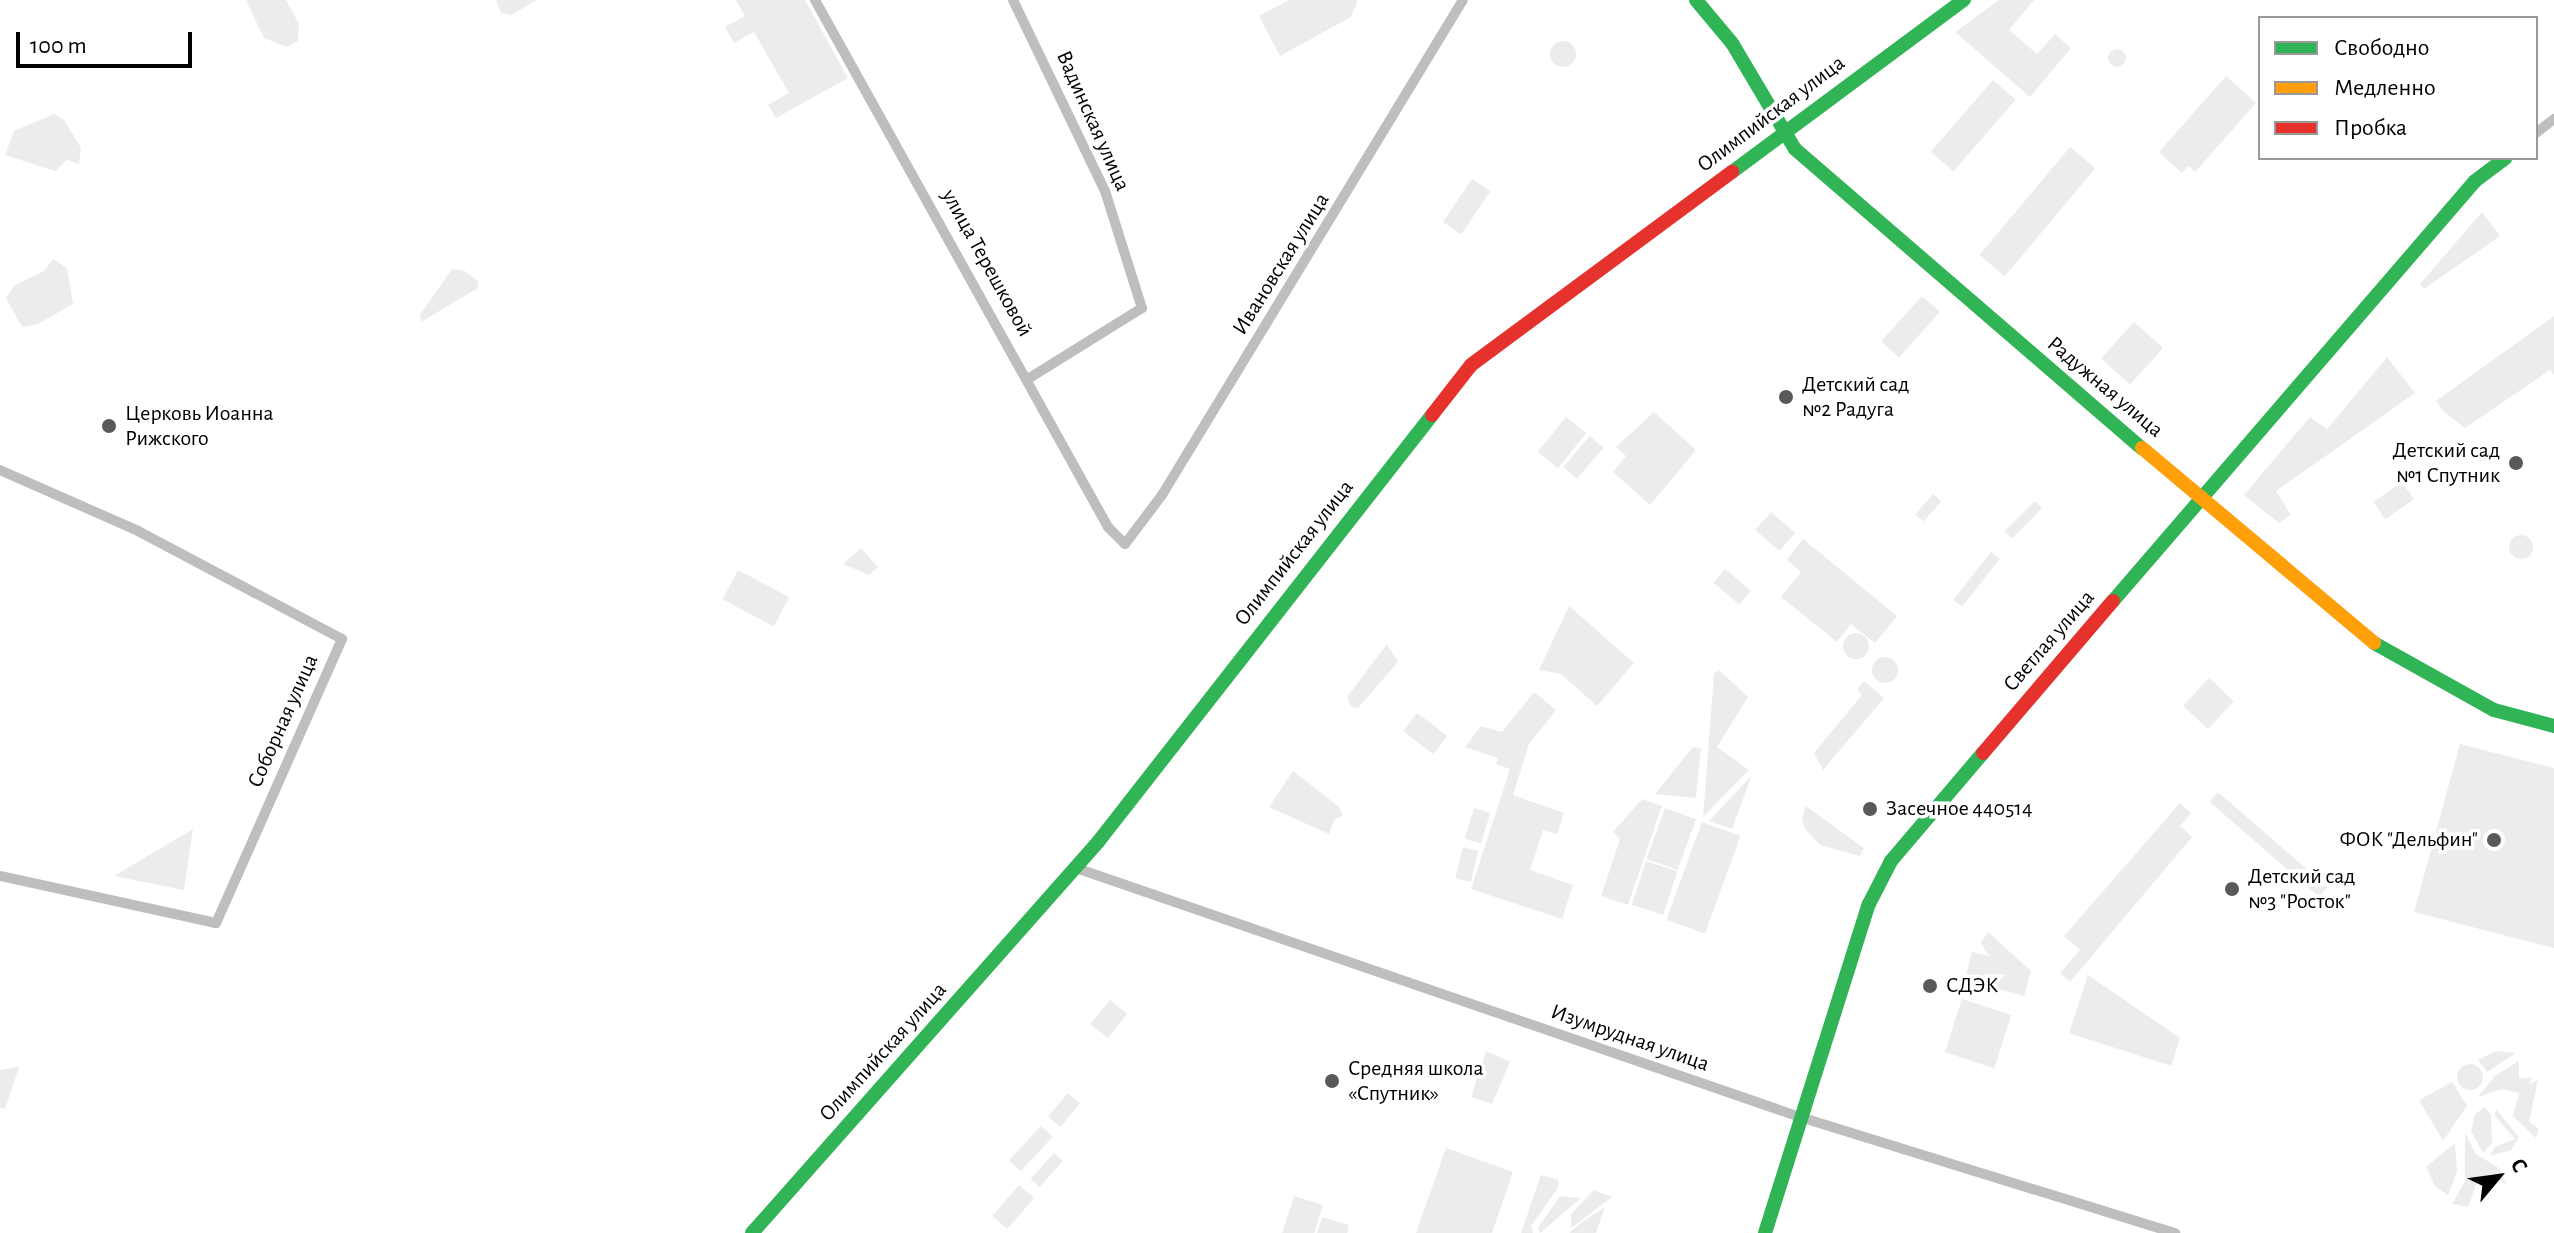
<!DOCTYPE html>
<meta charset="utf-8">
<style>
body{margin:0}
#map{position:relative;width:2554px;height:1233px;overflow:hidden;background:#fff;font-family:"Alegreya Sans",sans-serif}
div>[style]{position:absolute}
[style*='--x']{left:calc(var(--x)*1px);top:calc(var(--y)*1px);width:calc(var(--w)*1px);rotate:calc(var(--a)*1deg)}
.green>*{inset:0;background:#ececec;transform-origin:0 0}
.round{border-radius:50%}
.street>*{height:10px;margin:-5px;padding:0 5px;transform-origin:5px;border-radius:5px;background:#bebebe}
.fast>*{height:14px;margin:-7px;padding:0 7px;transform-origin:7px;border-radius:7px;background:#30b455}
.slow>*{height:14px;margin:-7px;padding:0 7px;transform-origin:7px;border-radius:7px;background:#ff9f0a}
.jam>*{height:14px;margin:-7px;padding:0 7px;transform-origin:7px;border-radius:7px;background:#e5322d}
.dots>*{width:22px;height:22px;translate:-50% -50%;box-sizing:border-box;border:4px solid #fff;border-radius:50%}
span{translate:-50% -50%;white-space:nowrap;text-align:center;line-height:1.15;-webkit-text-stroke:7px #fff;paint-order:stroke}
.street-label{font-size:22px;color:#000}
.poi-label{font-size:22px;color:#000}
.left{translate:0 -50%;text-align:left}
.right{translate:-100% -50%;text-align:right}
.legend{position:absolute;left:2258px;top:16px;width:280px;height:144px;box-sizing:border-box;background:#fff;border:2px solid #999;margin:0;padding:10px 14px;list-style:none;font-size:24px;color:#000}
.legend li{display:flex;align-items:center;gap:16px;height:40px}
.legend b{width:40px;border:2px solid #999}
.north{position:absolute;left:2458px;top:1137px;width:80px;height:80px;-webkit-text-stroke:6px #fff;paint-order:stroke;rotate:61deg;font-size:22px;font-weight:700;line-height:32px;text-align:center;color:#000}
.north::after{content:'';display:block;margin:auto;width:28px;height:36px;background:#000;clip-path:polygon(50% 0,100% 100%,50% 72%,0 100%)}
.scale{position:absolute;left:16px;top:32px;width:176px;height:36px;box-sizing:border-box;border:4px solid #000;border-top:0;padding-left:10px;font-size:24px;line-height:28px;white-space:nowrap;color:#000;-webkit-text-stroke:6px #fff;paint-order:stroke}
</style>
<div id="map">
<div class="green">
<div style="clip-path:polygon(246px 0,286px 0,299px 24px,298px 41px,287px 47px,264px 38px)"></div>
<div style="clip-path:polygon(496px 0,537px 0,511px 15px,501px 13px)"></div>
<div style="clip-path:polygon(736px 0,805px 0,848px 78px,776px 118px,768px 105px,789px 93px,754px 32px,734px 43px,725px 27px,745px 16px)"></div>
<div style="clip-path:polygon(1289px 0,1358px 0,1351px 17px,1280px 56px,1259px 16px)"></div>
<div style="clip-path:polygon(1999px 0,2034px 0,2009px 30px,2037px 54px,2055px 34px,2071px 48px,2030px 97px,1955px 32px)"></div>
<div class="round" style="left:1550px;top:41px;width:26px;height:26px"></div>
<div class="round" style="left:2108px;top:49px;width:18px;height:18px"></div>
<div style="clip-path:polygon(2226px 76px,2256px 103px,2195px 172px,2189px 166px,2182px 173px,2159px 152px)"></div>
<div style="left:1993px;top:80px;width:30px;height:95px;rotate:41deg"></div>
<div style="clip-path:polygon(54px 114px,64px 120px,81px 148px,79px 164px,67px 160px,55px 171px,5px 155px,14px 131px)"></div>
<div style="left:2070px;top:147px;width:33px;height:141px;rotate:40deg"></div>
<div style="left:1472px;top:179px;width:22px;height:52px;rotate:34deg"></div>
<div style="clip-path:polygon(2482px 212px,2500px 236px,2424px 289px,2420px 284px)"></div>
<div style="clip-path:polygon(53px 259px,67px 268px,73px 304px,36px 325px,22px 327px,6px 298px,15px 285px,44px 271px)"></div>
<div style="clip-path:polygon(452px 269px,465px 271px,478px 281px,478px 288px,421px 322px,420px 315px)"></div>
<div style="left:1922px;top:296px;width:24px;height:61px;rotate:42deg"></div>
<div style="clip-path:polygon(2554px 316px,2554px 375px,2550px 370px,2465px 428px,2444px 412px,2436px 401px)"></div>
<div style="left:2134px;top:322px;width:39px;height:49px;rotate:42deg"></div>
<div style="clip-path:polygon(2387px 357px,2415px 393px,2276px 491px,2291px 515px,2279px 523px,2244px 495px,2310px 417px,2327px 429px)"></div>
<div style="clip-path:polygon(1654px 412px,1696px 450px,1650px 505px,1613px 472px,1626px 456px,1616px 447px)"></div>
<div style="left:1566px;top:417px;width:26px;height:45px;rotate:39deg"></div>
<div style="left:1590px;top:436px;width:18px;height:41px;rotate:41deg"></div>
<div style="left:2402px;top:482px;width:21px;height:35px;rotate:55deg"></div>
<div style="left:1933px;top:494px;width:11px;height:27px;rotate:41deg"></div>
<div style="left:2035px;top:501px;width:10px;height:43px;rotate:45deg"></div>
<div style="left:1771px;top:512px;width:32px;height:24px;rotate:41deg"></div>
<div class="round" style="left:2509px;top:535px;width:24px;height:24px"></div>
<div style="clip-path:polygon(1803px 539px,1897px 616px,1875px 643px,1851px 624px,1837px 642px,1781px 597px,1801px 572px,1787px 560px)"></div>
<div style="clip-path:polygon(861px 548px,878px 567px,869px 575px,843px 564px)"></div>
<div style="left:1991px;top:552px;width:11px;height:61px;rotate:38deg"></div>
<div style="left:1725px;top:569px;width:34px;height:18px;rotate:40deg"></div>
<div style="left:738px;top:570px;width:58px;height:33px;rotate:28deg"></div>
<div style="clip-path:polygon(1569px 606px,1634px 663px,1597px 706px,1561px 674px,1539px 670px)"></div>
<div class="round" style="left:1843px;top:633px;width:26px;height:26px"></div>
<div style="clip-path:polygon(1387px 644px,1398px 662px,1358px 708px,1351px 707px,1347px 697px)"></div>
<div class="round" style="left:1872px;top:657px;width:26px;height:26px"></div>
<div style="clip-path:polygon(1719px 670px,1748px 697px,1717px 747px,1749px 770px,1703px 817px,1714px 674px)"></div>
<div style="left:2209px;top:678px;width:34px;height:38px;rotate:43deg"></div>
<div style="clip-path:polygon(1864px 681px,1884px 698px,1823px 770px,1814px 753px,1862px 695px,1857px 690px)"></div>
<div style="clip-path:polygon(1534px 692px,1556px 710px,1529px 744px,1513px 795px,1564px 813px,1557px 834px,1543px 830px,1530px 870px,1573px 885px,1562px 919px,1471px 889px,1510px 769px,1496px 764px,1498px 758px,1465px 747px,1481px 726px,1502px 732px)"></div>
<div style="left:1417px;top:713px;width:38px;height:23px;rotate:37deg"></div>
<div style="clip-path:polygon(2460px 744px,2554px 768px,2554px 948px,2414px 912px)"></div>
<div style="clip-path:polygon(1693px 747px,1701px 748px,1696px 798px,1655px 794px)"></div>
<div style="clip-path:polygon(1293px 771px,1338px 806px,1343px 815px,1334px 820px,1329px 834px,1269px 807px)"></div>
<div style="clip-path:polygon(1752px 775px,1732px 829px,1709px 821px)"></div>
<div style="left:2218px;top:792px;width:145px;height:13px;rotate:41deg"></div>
<div style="clip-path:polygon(1642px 799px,1662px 806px,1628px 905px,1601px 896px,1620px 839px,1613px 832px)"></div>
<div style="clip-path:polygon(2180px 803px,2191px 813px,2180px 826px,2192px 837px,2070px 982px,2060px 973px,2080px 950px,2064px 936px)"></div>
<div style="clip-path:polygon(1806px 806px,1864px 848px,1860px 856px,1820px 845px,1805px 829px,1802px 818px)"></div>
<div style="left:1474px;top:808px;width:17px;height:32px;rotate:17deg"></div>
<div style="left:1665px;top:808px;width:33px;height:54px;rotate:20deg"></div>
<div style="left:1702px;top:822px;width:41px;height:104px;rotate:20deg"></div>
<div style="clip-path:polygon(193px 829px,184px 890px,114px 876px)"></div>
<div style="left:1463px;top:847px;width:16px;height:32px;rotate:14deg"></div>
<div style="left:1646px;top:861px;width:33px;height:46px;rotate:18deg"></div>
<div style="clip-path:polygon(1988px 932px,2031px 971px,2024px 996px,1965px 980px,1972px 952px,1989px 956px,1981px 943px)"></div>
<div style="clip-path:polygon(2088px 975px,2180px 1038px,2171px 1066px,2069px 1033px)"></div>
<div style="left:1962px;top:999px;width:52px;height:56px;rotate:18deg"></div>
<div style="left:1110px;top:1000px;width:22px;height:31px;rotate:39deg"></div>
<div style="clip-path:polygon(1486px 1051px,1510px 1062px,1492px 1104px,1471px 1097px)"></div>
<div style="clip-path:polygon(2496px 1051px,2516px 1053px,2487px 1072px,2478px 1060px)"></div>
<div style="clip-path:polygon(2519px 1061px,2519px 1078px,2532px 1078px,2529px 1084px,2538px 1080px,2529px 1122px,2539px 1129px,2536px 1138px,2513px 1116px,2519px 1093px,2502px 1089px,2478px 1097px,2496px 1075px)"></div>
<div class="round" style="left:2457px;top:1064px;width:26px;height:26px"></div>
<div style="clip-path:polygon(19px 1067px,5px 1109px,0 1108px,0 1070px)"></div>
<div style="clip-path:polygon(2452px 1082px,2467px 1106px,2443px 1141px,2419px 1100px)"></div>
<div style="left:1068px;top:1093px;width:16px;height:31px;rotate:40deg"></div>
<div style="clip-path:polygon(2485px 1107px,2491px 1115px,2492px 1143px,2483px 1153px,2471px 1131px,2475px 1114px)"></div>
<div style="clip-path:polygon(2496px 1109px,2519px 1137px,2511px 1150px,2490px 1156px,2495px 1147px,2515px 1139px,2495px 1116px)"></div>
<div style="left:1041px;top:1126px;width:16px;height:47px;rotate:43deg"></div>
<div style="clip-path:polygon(2465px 1133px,2476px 1154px,2499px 1168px,2507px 1185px,2491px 1174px,2478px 1179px,2468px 1207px,2452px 1204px,2465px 1181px)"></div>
<div style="clip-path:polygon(2455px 1143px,2457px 1172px,2448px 1195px,2435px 1186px,2426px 1167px)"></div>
<div style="clip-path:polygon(1446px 1148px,1513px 1172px,1492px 1233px,1416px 1233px)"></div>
<div style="left:1054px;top:1153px;width:12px;height:35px;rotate:42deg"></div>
<div style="clip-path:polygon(1541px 1175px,1559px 1180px,1557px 1189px,1531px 1226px,1533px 1233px,1521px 1233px)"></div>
<div style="left:1019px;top:1185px;width:20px;height:41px;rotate:41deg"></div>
<div style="clip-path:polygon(1594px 1190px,1612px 1197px,1571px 1228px,1571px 1214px)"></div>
<div style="clip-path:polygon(1294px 1196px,1323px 1205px,1314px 1233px,1282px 1233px)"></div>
<div style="clip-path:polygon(1560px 1196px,1581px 1198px,1540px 1233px,1538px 1228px)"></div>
<div style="clip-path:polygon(1605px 1207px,1596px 1233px,1569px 1233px,1582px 1222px)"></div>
<div style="clip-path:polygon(1322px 1217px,1349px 1225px,1347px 1233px,1317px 1233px)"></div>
</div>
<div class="street">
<div style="--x:815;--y:0;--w:603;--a:60.93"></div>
<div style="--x:1108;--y:527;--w:24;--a:45"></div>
<div style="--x:1125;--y:544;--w:61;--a:-52.9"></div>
<div style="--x:1162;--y:495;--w:579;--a:-58.7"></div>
<div style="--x:1013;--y:0;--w:212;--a:64.3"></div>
<div style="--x:1105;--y:191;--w:123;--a:72.5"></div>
<div style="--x:1142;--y:308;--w:134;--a:148.1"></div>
<div style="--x:2536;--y:133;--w:23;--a:-38"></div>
<div style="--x:0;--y:470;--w:151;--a:23.8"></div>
<div style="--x:138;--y:531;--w:231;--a:27.9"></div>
<div style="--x:342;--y:639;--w:311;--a:113.9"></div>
<div style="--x:216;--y:923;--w:221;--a:-167.7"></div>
<div style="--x:1076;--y:868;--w:766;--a:18.98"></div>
<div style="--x:1800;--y:1117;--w:393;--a:17.2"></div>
</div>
<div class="fast">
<div style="--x:1696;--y:0;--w:56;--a:50.1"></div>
<div style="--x:1732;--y:43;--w:123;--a:59.3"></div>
<div style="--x:1795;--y:149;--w:458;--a:40.8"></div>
<div style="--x:1732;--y:172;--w:289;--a:-36.6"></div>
<div style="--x:2113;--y:601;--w:554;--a:-49.24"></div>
<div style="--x:2475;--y:181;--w:38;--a:-37"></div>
<div style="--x:2374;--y:643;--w:137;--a:29.2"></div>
<div style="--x:2494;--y:710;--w:62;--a:14.9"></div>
<div style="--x:752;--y:1233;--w:522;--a:-48.49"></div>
<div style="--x:1098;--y:842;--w:542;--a:-51.97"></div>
<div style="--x:1765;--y:1233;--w:345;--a:-72.5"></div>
<div style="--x:1869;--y:904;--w:48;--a:-62.9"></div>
<div style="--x:1891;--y:861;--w:142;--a:-49.6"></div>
</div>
<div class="slow">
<div style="--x:2142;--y:448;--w:303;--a:40"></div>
</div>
<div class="jam">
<div style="--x:1432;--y:415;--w:63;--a:-52"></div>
<div style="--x:1471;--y:365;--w:325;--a:-36.5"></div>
<div style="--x:1983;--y:753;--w:200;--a:-49.5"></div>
</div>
<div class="dots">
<div style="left:1786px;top:397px;background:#595959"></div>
<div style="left:109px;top:426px;background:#595959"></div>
<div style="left:2516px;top:463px;background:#595959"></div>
<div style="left:1870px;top:809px;background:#595959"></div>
<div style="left:2494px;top:840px;background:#595959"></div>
<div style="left:2232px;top:889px;background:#595959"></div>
<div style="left:1930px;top:986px;background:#595959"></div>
<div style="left:1332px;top:1081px;background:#595959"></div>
</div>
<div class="street-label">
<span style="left:1771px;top:114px;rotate:-37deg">Олимпийская улица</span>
<span style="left:1093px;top:121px;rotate:66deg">Вадинская улица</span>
<span style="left:987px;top:263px;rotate:61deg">улица Терешковой</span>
<span style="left:1281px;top:264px;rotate:-58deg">Ивановская улица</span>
<span style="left:2105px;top:387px;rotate:40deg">Радужная улица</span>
<span style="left:1294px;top:553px;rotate:-52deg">Олимпийская улица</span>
<span style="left:2049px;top:641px;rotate:-49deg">Светлая улица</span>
<span style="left:283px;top:721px;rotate:-66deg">Соборная улица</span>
<span style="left:1630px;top:1038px;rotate:19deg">Изумрудная улица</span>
<span style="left:883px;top:1052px;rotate:-48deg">Олимпийская улица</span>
</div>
<div class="poi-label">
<span class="left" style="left:1802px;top:397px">Детский сад<br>№2 Радуга</span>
<span class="left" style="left:125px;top:426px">Церковь Иоанна<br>Рижского</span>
<span class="right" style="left:2500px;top:463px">Детский сад<br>№1 Спутник</span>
<span class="left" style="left:1886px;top:809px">Засечное 440514</span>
<span class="right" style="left:2478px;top:840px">ФОК "Дельфин"</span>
<span class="left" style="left:2248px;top:889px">Детский сад<br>№3 "Росток"</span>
<span class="left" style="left:1946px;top:986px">СДЭК</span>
<span class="left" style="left:1348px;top:1081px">Средняя школа<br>«Спутник»</span>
</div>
<ul class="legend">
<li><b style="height:10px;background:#30b455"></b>Свободно</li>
<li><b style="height:10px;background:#ff9f0a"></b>Медленно</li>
<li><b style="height:10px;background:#e5322d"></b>Пробка</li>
</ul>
<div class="north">С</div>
<div class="scale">100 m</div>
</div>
